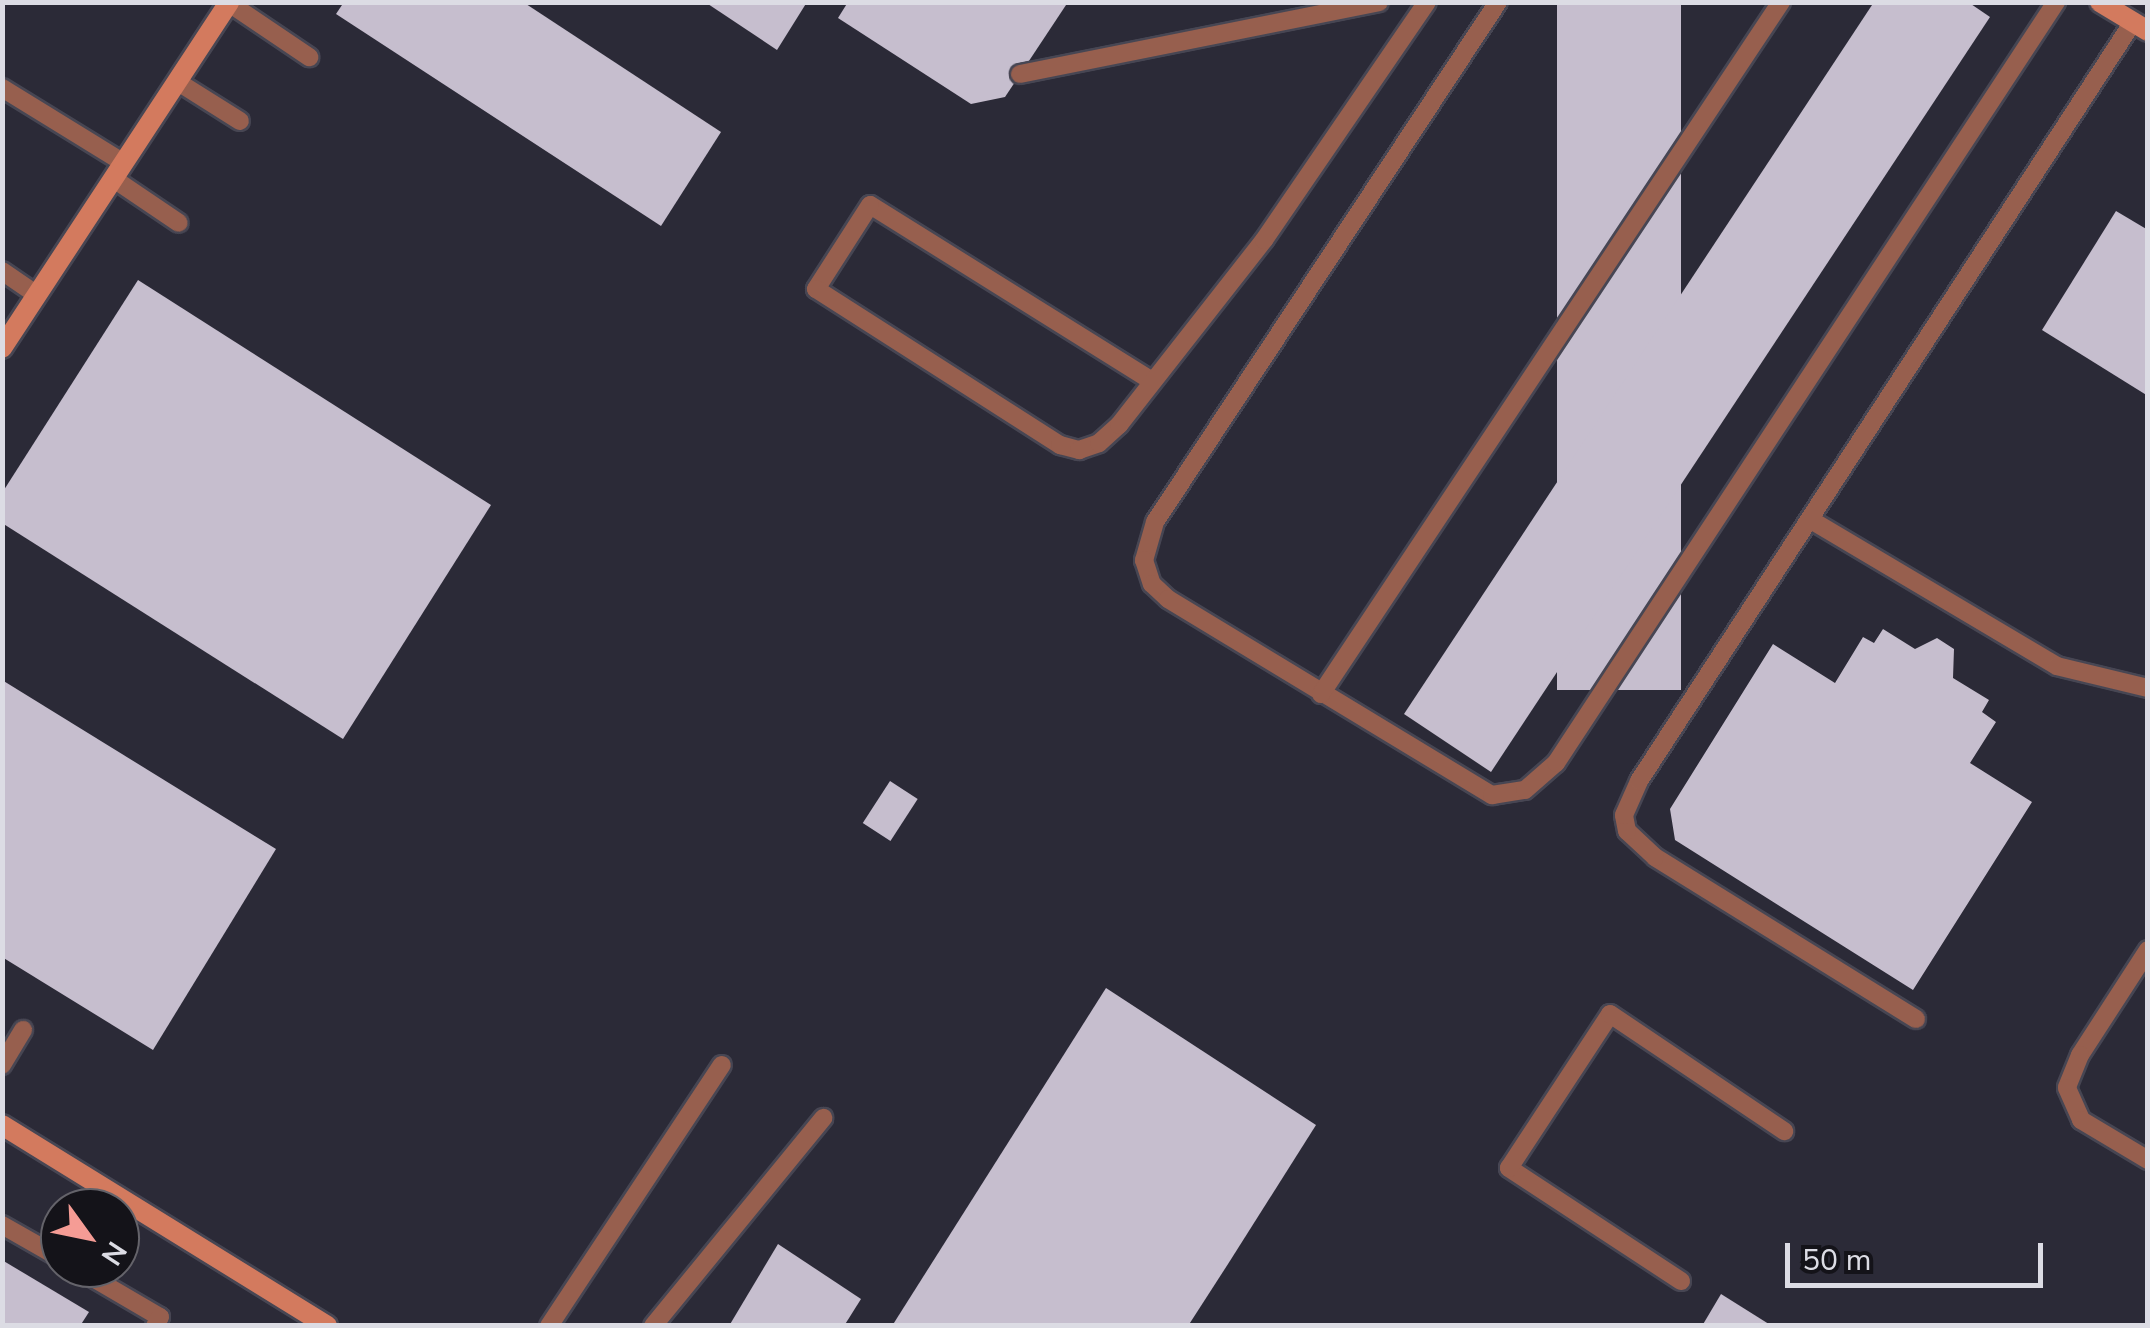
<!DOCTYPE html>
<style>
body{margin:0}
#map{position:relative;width:2150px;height:1328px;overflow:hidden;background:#2b2a37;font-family:"Nunito Sans",sans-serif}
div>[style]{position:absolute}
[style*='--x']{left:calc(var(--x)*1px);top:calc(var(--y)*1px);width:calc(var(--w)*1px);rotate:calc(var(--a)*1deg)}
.building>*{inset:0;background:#c6bece;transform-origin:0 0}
.roads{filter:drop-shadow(2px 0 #474653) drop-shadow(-2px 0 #474653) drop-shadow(0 2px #474653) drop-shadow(0 -2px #474653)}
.lane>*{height:18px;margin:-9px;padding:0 9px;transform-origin:9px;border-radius:9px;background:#975f4e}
.secondary>*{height:20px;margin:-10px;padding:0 10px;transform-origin:10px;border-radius:10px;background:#d37a5e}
span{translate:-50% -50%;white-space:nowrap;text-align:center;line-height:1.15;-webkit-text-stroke:10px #141319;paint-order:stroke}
.frame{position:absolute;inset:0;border:5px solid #dcdce4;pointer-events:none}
.north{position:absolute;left:40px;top:1188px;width:100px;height:100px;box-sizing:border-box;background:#141319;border:2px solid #64636a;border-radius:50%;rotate:123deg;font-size:28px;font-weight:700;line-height:40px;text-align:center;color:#dcdce4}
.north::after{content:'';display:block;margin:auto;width:35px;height:45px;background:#f59c95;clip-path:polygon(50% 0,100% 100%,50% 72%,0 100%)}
.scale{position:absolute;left:1785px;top:1243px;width:258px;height:45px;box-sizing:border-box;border:5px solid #dcdce4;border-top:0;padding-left:12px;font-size:30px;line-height:35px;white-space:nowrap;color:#dcdce4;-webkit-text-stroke:8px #141319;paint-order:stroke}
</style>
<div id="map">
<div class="building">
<div style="clip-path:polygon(344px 2px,523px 2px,721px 132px,661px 226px,336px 14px)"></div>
<div style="clip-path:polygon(705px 2px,807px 2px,777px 50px)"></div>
<div style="clip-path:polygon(848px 2px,1068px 2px,1005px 97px,971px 104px,838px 18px)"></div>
<div style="left:1557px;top:2px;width:124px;height:688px"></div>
<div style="clip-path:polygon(1874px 2px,1968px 2px,1990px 17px,1491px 772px,1404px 714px)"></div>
<div style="clip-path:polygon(2116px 211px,2148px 230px,2148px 396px,2042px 330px)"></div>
<div style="clip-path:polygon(138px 280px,491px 505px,343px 739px,2px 523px,2px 493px)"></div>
<div style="clip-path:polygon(1883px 629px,1915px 649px,1937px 638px,1954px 649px,1953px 678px,1989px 700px,1982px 712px,1996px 722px,1970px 763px,2032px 802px,1913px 990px,1675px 840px,1670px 809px,1773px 644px,1835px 683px,1863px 637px,1874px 643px)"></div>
<div style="clip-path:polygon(2px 680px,276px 849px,153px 1050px,2px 957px)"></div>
<div style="left:890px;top:781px;width:33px;height:50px;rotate:33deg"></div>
<div style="clip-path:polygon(1106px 988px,1316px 1125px,1228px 1264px,1188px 1326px,892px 1326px)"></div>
<div style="clip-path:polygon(778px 1244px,861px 1299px,844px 1326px,729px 1326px)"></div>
<div style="clip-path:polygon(2px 1260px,89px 1312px,80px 1326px,2px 1326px)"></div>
<div style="clip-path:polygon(1721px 1294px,1772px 1326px,1702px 1326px)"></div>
</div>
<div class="roads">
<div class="lane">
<div style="--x:1498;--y:2;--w:623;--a:123.41"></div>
<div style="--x:1155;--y:522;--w:40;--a:106"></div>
<div style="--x:1144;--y:560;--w:25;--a:72"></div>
<div style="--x:1152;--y:584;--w:22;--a:43"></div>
<div style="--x:1168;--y:599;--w:379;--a:31.2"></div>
<div style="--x:1492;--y:795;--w:33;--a:-9"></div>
<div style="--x:1525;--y:790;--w:41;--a:-41.1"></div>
<div style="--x:1556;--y:763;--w:911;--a:-56.69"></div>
<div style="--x:229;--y:3;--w:97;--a:34"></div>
<div style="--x:1020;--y:74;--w:366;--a:-11.3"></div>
<div style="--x:178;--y:82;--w:73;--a:32.2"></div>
<div style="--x:2;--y:88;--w:143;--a:31.6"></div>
<div style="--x:114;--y:179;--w:78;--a:34.1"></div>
<div style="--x:2;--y:271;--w:42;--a:34.4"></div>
<div style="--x:1152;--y:381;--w:332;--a:-148"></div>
<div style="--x:870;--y:205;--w:100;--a:122.7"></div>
<div style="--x:816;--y:289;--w:290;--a:32.6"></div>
<div style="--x:1060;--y:445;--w:20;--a:15"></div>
<div style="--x:1079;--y:450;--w:21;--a:-19"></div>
<div style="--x:1099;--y:443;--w:27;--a:-42"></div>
<div style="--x:1119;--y:425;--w:235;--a:-51.9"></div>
<div style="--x:1264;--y:240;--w:288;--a:-55.6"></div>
<div style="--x:1811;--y:520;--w:286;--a:30.7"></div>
<div style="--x:2057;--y:666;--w:94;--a:13.6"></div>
<div style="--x:1321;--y:694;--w:831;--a:-56.39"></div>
<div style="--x:2148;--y:950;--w:125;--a:122.9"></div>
<div style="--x:2080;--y:1055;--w:35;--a:112"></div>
<div style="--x:2067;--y:1088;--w:35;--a:66"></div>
<div style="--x:2081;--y:1120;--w:78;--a:30.8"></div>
<div style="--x:1916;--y:1019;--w:307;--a:-148.2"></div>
<div style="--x:1655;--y:857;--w:38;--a:-137"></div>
<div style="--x:1627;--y:831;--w:16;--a:-101"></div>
<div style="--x:1624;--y:815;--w:37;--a:-66"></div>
<div style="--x:1639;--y:781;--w:906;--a:-56.94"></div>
<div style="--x:2;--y:1065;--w:41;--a:-59"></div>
<div style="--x:2;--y:1225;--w:67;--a:29.6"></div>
<div style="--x:76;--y:1268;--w:97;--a:30.3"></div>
<div style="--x:160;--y:1317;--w:10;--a:119"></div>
<div style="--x:1681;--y:1281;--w:206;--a:-146.7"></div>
<div style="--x:1509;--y:1168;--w:184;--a:-56.7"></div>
<div style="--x:1610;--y:1014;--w:210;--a:33.9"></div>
<div style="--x:549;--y:1326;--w:313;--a:-56.5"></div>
<div style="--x:653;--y:1326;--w:269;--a:-50.7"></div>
</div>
<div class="secondary">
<div style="--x:2100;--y:2;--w:56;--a:31.1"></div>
<div style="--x:2;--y:348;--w:414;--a:-56.7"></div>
<div style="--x:2;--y:1125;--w:382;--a:31.7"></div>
</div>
</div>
<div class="frame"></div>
<div class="north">N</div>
<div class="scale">50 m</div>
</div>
